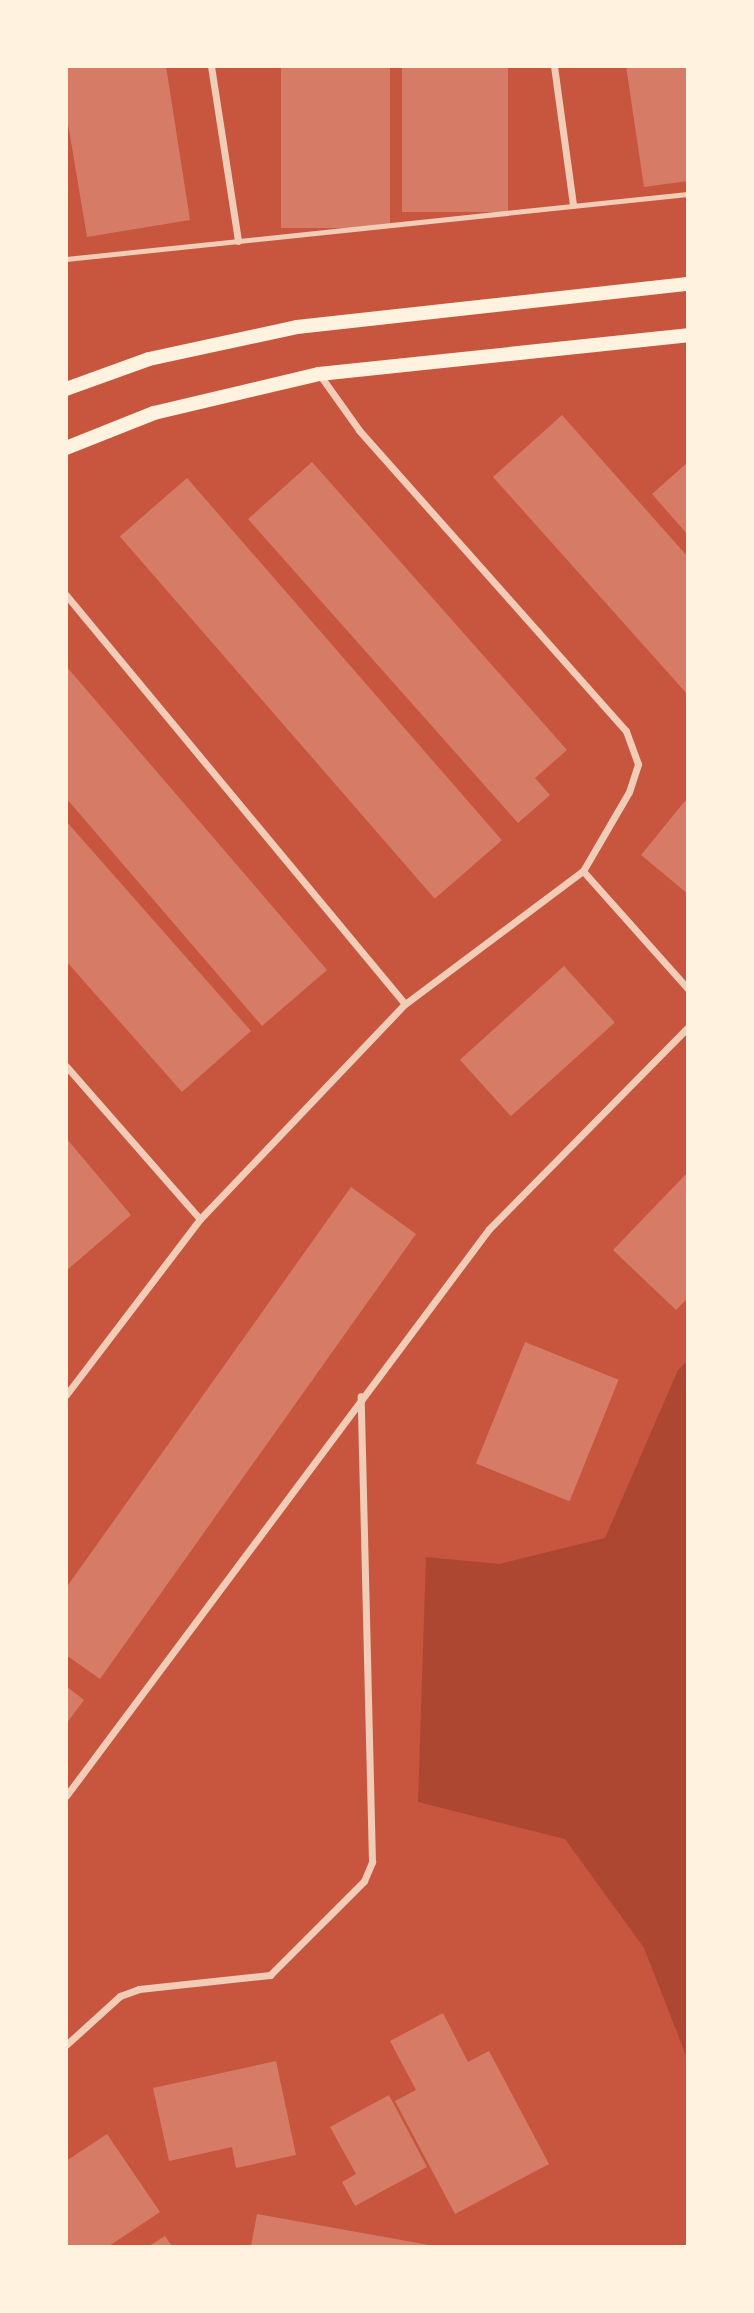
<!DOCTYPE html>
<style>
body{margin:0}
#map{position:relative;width:754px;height:2313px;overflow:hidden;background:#c8553d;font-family:Signika,sans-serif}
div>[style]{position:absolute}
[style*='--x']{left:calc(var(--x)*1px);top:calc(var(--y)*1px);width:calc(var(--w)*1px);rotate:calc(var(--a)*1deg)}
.green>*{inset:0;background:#ae4732}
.building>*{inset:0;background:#d67c66;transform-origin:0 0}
.service>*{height:5px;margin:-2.5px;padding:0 2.5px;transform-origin:2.5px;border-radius:2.5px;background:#f1ccb7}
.minor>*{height:7px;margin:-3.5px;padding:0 3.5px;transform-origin:3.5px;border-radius:3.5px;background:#f1ccb7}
.secondary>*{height:14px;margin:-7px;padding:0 7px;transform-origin:7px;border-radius:7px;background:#fff3e0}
span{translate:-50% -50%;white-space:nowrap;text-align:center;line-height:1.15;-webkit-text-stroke:7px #fff3e0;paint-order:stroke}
.frame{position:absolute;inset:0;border:68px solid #fff3e0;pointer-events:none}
</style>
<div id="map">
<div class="green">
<div style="clip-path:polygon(687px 1361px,687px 2058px,644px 1948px,565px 1839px,418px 1802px,426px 1557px,499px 1564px,605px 1538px,678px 1370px)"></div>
</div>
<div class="building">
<div style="clip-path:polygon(66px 66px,166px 66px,190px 220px,87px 237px,66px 112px)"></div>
<div style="left:281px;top:66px;width:109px;height:162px"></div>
<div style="left:402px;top:66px;width:106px;height:146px"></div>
<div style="clip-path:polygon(626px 66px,688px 66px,688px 181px,644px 187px)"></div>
<div style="clip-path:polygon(562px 415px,688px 557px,688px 695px,493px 477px)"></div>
<div style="clip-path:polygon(312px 462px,567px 750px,535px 778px,550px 795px,518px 823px,248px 519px)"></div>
<div style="clip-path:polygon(688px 462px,688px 535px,652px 494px)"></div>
<div style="left:187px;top:478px;width:480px;height:89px;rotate:49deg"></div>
<div style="clip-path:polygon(66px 666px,327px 970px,262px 1026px,66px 798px)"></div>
<div style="clip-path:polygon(685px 801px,688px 803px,688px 894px,641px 855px)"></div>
<div style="clip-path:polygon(66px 821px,251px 1031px,182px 1092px,66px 961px)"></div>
<div style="left:564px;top:966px;width:76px;height:140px;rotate:48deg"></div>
<div style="clip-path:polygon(66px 1138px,131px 1215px,66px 1271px)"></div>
<div style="clip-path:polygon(688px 1172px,688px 1298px,676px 1310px,613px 1250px)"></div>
<div style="clip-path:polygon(351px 1187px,416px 1234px,100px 1679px,66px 1655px,66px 1588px)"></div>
<div style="left:525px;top:1342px;width:101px;height:131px;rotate:22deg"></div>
<div style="clip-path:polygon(66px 1686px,84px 1700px,66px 1724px)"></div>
<div style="clip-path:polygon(443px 2013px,468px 2062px,489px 2051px,549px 2164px,455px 2214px,395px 2101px,416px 2090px,390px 2041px)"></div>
<div style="clip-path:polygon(276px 2061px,296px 2155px,236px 2168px,232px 2147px,169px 2161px,153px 2088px)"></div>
<div style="clip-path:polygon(389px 2095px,427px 2167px,355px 2206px,342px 2182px,356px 2174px,330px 2127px)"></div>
<div style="clip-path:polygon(107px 2134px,160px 2212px,109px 2246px,66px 2246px,66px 2161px)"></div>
<div style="clip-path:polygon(257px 2214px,429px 2245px,429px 2246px,251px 2246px)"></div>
<div style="clip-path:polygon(165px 2236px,172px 2246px,149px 2246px)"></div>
</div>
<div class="service">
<div style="--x:66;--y:259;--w:625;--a:-5.97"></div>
</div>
<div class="minor">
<div style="--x:211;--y:66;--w:177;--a:81.2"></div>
<div style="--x:554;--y:66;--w:140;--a:82.2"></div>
<div style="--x:66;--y:595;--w:531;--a:50.35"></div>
<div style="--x:583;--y:871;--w:158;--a:48.3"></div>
<div style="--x:66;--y:1066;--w:203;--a:48.8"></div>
<div style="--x:66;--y:1395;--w:221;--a:-52.7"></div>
<div style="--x:200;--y:1219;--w:297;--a:-46.4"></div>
<div style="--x:405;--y:1004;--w:222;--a:-36.8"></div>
<div style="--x:583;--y:871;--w:91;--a:-59.8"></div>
<div style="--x:629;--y:792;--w:29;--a:-72"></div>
<div style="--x:638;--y:764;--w:35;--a:-110"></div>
<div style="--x:626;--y:731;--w:402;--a:-131.6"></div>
<div style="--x:359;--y:430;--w:69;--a:-125.5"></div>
<div style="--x:66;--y:1796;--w:707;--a:-53.28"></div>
<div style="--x:489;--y:1229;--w:284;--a:-45.4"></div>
<div style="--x:66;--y:2045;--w:73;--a:-42.2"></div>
<div style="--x:120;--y:1996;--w:20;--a:-20"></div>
<div style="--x:139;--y:1989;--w:132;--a:-6.1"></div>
<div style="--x:270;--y:1975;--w:133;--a:-45"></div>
<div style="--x:364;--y:1881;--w:21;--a:-67"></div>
<div style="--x:372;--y:1862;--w:466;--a:-91.4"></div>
</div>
<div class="secondary">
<div style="--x:66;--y:389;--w:88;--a:-19.9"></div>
<div style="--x:149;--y:359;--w:151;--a:-12.2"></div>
<div style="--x:297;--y:327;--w:393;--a:-6.3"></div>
<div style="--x:66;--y:448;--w:95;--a:-21.7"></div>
<div style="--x:154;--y:413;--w:170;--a:-13.3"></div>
<div style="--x:319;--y:374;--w:371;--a:-6"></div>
</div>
<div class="frame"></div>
</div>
